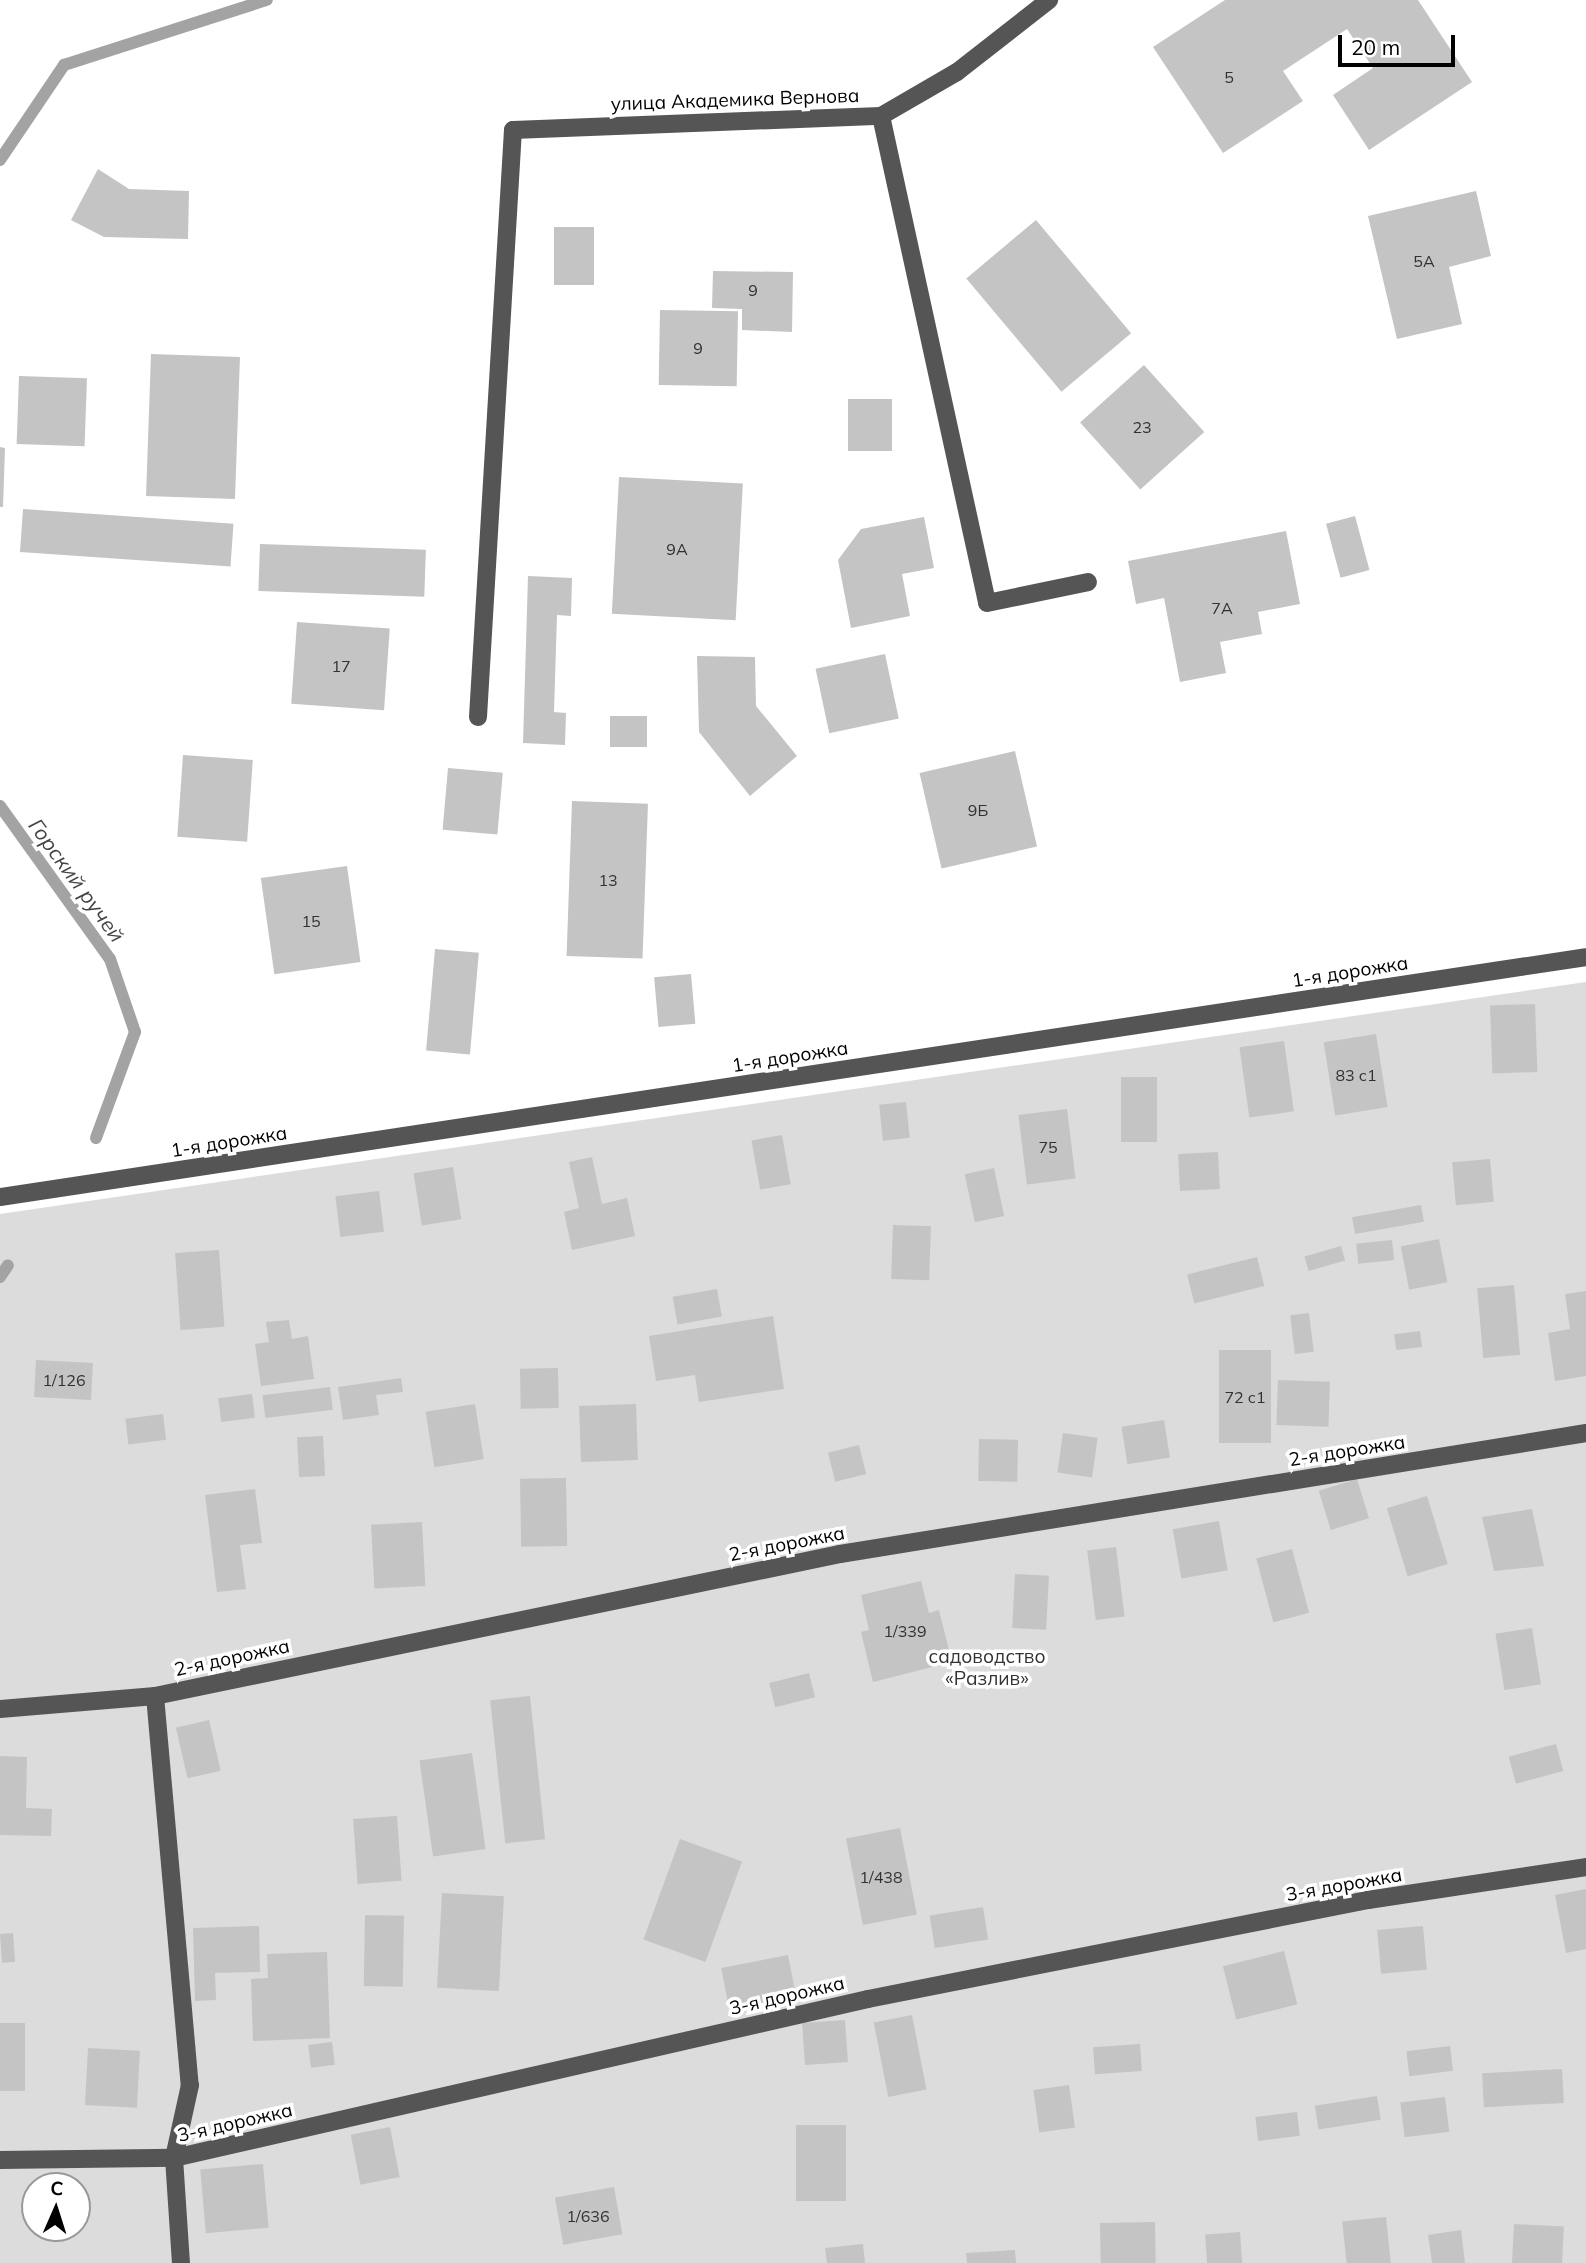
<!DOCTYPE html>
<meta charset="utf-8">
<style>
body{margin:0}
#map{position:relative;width:1586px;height:2263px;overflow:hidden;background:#fff;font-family:Mulish,sans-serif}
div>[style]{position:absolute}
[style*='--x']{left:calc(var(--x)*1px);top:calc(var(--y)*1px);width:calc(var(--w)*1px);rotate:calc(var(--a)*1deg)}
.green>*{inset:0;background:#dcdcdc}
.stream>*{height:12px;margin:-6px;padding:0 6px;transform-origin:6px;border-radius:6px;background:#a3a3a3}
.building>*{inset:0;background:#c4c4c4;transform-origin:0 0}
.minor>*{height:18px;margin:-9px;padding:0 9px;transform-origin:9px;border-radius:9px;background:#555}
span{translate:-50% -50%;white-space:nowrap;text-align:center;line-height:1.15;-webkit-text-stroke:7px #fff;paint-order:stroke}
.number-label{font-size:16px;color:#313131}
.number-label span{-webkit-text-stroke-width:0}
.street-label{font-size:19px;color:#000}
.park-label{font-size:19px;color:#333}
.water-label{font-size:21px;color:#444;font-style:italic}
.north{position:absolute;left:21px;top:2172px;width:70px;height:70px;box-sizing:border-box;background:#fff;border:2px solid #999;border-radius:50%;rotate:3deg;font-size:19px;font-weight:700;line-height:28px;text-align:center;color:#000}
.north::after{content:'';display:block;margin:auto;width:24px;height:32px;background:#000;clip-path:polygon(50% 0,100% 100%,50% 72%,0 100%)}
.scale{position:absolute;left:1338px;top:35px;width:117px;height:32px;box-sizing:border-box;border:4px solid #000;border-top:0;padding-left:9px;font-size:21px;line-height:24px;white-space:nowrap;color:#000;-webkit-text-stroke:5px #fff;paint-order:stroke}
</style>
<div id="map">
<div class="green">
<div style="clip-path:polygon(evenodd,1586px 982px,1586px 2263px,0 2263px,0 1214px,1586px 982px,35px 2186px,77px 2186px,77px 2228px,35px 2228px,35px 2186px)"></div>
</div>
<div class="stream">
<div style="--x:0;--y:160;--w:115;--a:-56"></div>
<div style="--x:64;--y:65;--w:213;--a:-17.8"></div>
<div style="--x:0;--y:806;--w:188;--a:54.3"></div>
<div style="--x:110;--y:959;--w:77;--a:71.1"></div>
<div style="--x:135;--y:1032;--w:113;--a:110.2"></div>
<div style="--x:0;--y:1277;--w:14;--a:-56"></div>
</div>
<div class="building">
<div style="clip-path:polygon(1225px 0,1418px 0,1472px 82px,1369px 150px,1333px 95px,1373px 68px,1347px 29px,1283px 71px,1303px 101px,1223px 153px,1153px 47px)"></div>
<div style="clip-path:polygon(98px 169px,129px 189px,189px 191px,188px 239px,104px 237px,71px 220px)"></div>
<div style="clip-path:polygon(1476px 191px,1491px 256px,1449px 267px,1462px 324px,1397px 339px,1368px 216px)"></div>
<div style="left:1036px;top:220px;width:148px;height:91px;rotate:50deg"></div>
<div style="left:554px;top:227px;width:40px;height:58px"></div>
<div style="clip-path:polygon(713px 271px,793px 272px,792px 332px,742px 330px,742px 309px,712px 308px)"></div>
<div style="left:660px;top:310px;width:78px;height:75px;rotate:1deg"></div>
<div style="left:151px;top:354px;width:89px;height:142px;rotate:2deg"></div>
<div style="left:1144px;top:365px;width:90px;height:86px;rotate:48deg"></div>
<div style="left:19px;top:376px;width:68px;height:68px;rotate:2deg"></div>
<div style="left:848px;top:399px;width:44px;height:52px"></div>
<div style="clip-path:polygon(0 447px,5px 448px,3px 507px,0 507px)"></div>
<div style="left:619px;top:477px;width:124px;height:137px;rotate:3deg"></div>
<div style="left:23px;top:509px;width:211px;height:43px;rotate:4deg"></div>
<div style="left:1355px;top:516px;width:56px;height:30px;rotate:75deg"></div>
<div style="clip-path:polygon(924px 517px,934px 568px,902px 574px,910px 616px,851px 628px,838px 560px,861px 529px)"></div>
<div style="clip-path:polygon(1286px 531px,1300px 604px,1258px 612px,1262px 634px,1220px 642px,1226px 673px,1180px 682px,1164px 598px,1136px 604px,1128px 561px)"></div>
<div style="left:260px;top:544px;width:166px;height:47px;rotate:2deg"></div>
<div style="clip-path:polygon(528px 576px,572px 578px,571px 616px,557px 615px,554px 712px,566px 713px,565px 745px,523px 743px)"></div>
<div style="left:297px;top:622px;width:93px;height:82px;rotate:4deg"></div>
<div style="left:885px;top:654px;width:66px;height:71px;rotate:78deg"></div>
<div style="clip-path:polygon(697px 656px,755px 657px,756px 706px,797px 756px,750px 796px,699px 732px)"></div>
<div style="left:610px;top:716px;width:37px;height:31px"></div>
<div style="left:1015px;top:751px;width:98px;height:98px;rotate:77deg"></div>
<div style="left:183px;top:755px;width:70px;height:82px;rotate:4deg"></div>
<div style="left:448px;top:768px;width:55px;height:62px;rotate:5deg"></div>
<div style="left:572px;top:801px;width:76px;height:155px;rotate:2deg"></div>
<div style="left:347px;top:866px;width:97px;height:87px;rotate:82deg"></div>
<div style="left:435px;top:949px;width:44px;height:102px;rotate:5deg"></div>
<div style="left:691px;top:974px;width:50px;height:37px;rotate:85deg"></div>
<div style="left:1535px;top:1004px;width:68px;height:45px;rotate:88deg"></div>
<div style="left:1376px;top:1034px;width:74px;height:53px;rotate:81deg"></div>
<div style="left:1284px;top:1041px;width:71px;height:45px;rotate:82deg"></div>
<div style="left:1157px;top:1077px;width:65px;height:36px;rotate:90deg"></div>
<div style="left:906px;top:1102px;width:36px;height:27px;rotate:84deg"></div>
<div style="left:1067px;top:1109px;width:70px;height:49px;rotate:83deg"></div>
<div style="left:782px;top:1135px;width:50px;height:31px;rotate:80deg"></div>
<div style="left:1218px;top:1152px;width:37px;height:40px;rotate:87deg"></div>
<div style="clip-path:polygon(592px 1157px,602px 1204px,627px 1198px,635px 1236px,572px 1250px,564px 1212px,579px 1208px,569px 1162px)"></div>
<div style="left:1490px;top:1159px;width:43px;height:38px;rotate:85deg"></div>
<div style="left:453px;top:1167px;width:53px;height:40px;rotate:81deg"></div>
<div style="left:994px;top:1168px;width:49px;height:30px;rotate:78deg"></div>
<div style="left:379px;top:1191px;width:41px;height:44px;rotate:83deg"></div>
<div style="left:1421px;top:1205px;width:17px;height:70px;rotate:80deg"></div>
<div style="left:893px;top:1225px;width:38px;height:54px;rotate:2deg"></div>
<div style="left:1439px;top:1239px;width:44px;height:39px;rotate:79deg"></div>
<div style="left:1392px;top:1240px;width:20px;height:36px;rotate:84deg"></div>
<div style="left:1341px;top:1246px;width:15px;height:38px;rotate:74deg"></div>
<div style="left:219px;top:1250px;width:77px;height:44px;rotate:86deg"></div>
<div style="left:1257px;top:1257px;width:30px;height:72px;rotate:76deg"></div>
<div style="left:1514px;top:1285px;width:70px;height:37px;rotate:85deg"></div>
<div style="left:717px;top:1289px;width:28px;height:45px;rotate:80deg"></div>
<div style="clip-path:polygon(1586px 1291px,1586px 1376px,1555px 1381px,1548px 1333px,1570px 1329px,1565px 1294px)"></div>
<div style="left:1309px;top:1313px;width:39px;height:19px;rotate:83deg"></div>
<div style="clip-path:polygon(773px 1316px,784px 1389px,699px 1402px,695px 1375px,656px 1381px,649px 1336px)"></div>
<div style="clip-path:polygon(289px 1320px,292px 1339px,308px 1336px,314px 1379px,261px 1386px,255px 1344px,269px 1342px,266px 1322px)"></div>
<div style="left:1420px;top:1331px;width:16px;height:26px;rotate:83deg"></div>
<div style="left:1219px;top:1350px;width:52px;height:93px"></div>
<div style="left:36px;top:1360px;width:57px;height:37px;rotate:3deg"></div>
<div style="left:558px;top:1368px;width:40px;height:38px;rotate:89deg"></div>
<div style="clip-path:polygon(401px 1378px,403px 1392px,376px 1395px,379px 1415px,343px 1420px,338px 1387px)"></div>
<div style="left:1278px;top:1380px;width:52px;height:45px;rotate:2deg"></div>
<div style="left:330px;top:1387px;width:23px;height:68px;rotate:83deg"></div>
<div style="left:252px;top:1394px;width:24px;height:34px;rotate:83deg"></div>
<div style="left:475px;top:1404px;width:56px;height:50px;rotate:81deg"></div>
<div style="left:636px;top:1404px;width:56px;height:57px;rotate:88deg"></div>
<div style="left:163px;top:1414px;width:26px;height:38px;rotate:83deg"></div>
<div style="left:1164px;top:1420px;width:38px;height:43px;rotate:81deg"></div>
<div style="left:1063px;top:1433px;width:35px;height:40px;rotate:8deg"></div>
<div style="left:323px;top:1436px;width:40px;height:26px;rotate:87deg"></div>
<div style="left:979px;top:1439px;width:39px;height:42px;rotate:1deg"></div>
<div style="left:859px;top:1445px;width:30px;height:32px;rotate:76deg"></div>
<div style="left:566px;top:1478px;width:68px;height:46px;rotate:89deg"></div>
<div style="left:1357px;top:1479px;width:41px;height:40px;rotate:73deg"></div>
<div style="clip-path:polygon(255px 1489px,262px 1543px,240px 1545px,246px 1589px,217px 1592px,205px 1495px)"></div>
<div style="left:1427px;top:1496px;width:71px;height:42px;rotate:73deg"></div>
<div style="clip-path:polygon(1532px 1509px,1544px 1566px,1494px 1571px,1482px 1517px)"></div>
<div style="left:1219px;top:1521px;width:50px;height:47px;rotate:80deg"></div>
<div style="left:422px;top:1522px;width:64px;height:51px;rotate:87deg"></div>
<div style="left:1116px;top:1547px;width:70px;height:29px;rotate:83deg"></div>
<div style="left:1292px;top:1549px;width:66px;height:37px;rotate:75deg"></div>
<div style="left:1015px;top:1574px;width:34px;height:54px;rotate:3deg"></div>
<div style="clip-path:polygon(921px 1581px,929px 1613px,939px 1610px,952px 1662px,873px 1682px,861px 1632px,869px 1630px,861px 1595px)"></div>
<div style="left:1532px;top:1628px;width:57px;height:37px;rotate:81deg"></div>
<div style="left:809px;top:1673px;width:25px;height:41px;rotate:76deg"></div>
<div style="left:530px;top:1696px;width:144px;height:40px;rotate:84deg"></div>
<div style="left:209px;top:1720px;width:52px;height:34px;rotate:77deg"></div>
<div style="left:1556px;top:1744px;width:28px;height:49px;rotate:75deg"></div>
<div style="left:472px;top:1753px;width:97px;height:53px;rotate:82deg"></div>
<div style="clip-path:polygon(0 1756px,27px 1757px,26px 1808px,52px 1809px,51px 1836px,0 1835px)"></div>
<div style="left:397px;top:1816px;width:65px;height:44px;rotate:86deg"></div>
<div style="left:900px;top:1828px;width:88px;height:55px;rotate:79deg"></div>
<div style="left:680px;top:1839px;width:66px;height:107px;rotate:20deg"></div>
<div style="clip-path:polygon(1586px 1889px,1586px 1949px,1566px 1953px,1555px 1895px)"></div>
<div style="left:442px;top:1893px;width:62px;height:95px;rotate:3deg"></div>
<div style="left:983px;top:1907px;width:33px;height:54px;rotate:81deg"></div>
<div style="left:365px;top:1915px;width:39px;height:71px;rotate:1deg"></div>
<div style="clip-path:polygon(259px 1926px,260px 1972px,215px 1973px,216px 2000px,195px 2001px,193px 1928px)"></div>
<div style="left:1423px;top:1926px;width:44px;height:46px;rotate:85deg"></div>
<div style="left:13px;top:1933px;width:29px;height:13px;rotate:86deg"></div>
<div style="left:1284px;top:1951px;width:55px;height:63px;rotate:76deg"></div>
<div style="clip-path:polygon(327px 1952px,330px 2038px,253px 2041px,251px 1979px,268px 1978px,267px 1954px)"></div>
<div style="left:788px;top:1955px;width:43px;height:68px;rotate:79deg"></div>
<div style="left:912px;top:2015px;width:76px;height:39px;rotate:79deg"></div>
<div style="left:845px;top:2020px;width:42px;height:43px;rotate:86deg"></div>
<div style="left:0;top:2023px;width:25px;height:68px"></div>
<div style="left:332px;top:2042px;width:23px;height:24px;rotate:83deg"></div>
<div style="left:1140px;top:2044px;width:27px;height:47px;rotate:86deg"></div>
<div style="left:1450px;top:2046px;width:25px;height:44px;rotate:83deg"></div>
<div style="left:88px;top:2048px;width:52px;height:57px;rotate:3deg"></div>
<div style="left:1562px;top:2069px;width:34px;height:80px;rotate:87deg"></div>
<div style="left:1069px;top:2085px;width:43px;height:36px;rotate:82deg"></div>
<div style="left:1377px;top:2096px;width:24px;height:63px;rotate:81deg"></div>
<div style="left:1445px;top:2097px;width:35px;height:45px;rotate:83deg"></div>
<div style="left:1297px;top:2112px;width:24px;height:42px;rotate:83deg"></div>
<div style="left:796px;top:2125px;width:50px;height:76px"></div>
<div style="left:390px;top:2127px;width:51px;height:40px;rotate:79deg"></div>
<div style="left:263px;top:2164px;width:64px;height:63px;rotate:85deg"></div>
<div style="left:614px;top:2187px;width:48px;height:60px;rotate:80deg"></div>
<div style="left:1386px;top:2217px;width:46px;height:44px;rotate:84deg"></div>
<div style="left:1155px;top:2222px;width:41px;height:55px;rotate:89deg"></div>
<div style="left:1514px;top:2224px;width:50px;height:39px;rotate:3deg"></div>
<div style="clip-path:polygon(1461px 2230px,1465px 2263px,1432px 2263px,1428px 2235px)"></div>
<div style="left:1240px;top:2232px;width:31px;height:35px;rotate:86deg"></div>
<div style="clip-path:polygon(863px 2244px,865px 2263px,827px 2263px,825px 2248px)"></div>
<div style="clip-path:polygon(1015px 2250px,1016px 2263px,967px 2263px,966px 2253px)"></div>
</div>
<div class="minor">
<div style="--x:881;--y:116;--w:498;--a:77.7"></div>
<div style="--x:987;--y:603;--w:103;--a:-11.7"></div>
<div style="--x:478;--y:717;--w:588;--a:-86.59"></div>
<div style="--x:513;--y:130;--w:368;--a:-2.2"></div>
<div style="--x:881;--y:116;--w:88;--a:-30.1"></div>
<div style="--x:957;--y:72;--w:117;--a:-38"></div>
<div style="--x:0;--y:1197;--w:1604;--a:-8.6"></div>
<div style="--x:155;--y:1696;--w:391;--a:84.9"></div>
<div style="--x:190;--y:2085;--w:75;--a:102.4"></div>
<div style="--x:174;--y:2158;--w:105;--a:86.2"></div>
<div style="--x:0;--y:1709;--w:156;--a:-4.8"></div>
<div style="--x:155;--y:1696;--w:700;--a:-11.71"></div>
<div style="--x:840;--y:1554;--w:756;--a:-9.21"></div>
<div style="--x:0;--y:2160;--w:174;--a:-0.7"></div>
<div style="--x:174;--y:2158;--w:712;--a:-12.9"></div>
<div style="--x:868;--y:1999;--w:510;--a:-11.2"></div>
<div style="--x:1368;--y:1900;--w:220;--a:-8.6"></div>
</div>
<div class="number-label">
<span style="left:1229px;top:77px">5</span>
<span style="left:1424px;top:261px">5А</span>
<span style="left:753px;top:290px">9</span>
<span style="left:698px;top:348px">9</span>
<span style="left:1142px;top:427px">23</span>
<span style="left:677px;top:549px">9А</span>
<span style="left:1222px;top:608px">7А</span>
<span style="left:341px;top:666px">17</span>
<span style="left:978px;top:810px">9Б</span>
<span style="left:608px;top:880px">13</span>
<span style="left:311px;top:921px">15</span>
<span style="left:1356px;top:1075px">83 с1</span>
<span style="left:1048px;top:1147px">75</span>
<span style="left:64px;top:1380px">1/126</span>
<span style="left:1245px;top:1397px">72 с1</span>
<span style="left:905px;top:1631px">1/339</span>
<span style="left:881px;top:1877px">1/438</span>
<span style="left:588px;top:2216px">1/636</span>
</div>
<div class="street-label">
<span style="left:735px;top:100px;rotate:-2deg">улица Академика Вернова</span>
<span style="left:1350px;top:972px;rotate:-9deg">1-я дорожка</span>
<span style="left:790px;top:1057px;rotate:-9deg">1-я дорожка</span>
<span style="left:229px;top:1142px;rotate:-9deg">1-я дорожка</span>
<span style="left:1347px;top:1451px;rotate:-9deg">2-я дорожка</span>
<span style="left:787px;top:1544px;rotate:-11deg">2-я дорожка</span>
<span style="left:232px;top:1658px;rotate:-12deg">2-я дорожка</span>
<span style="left:1344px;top:1885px;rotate:-10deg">3-я дорожка</span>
<span style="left:787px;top:1996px;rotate:-13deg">3-я дорожка</span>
<span style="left:235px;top:2123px;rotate:-13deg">3-я дорожка</span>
</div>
<div class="park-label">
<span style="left:987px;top:1668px">садоводство<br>«Разлив»</span>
</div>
<div class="water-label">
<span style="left:77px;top:880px;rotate:54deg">Горский ручей</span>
</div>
<div class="north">С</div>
<div class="scale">20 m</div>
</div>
